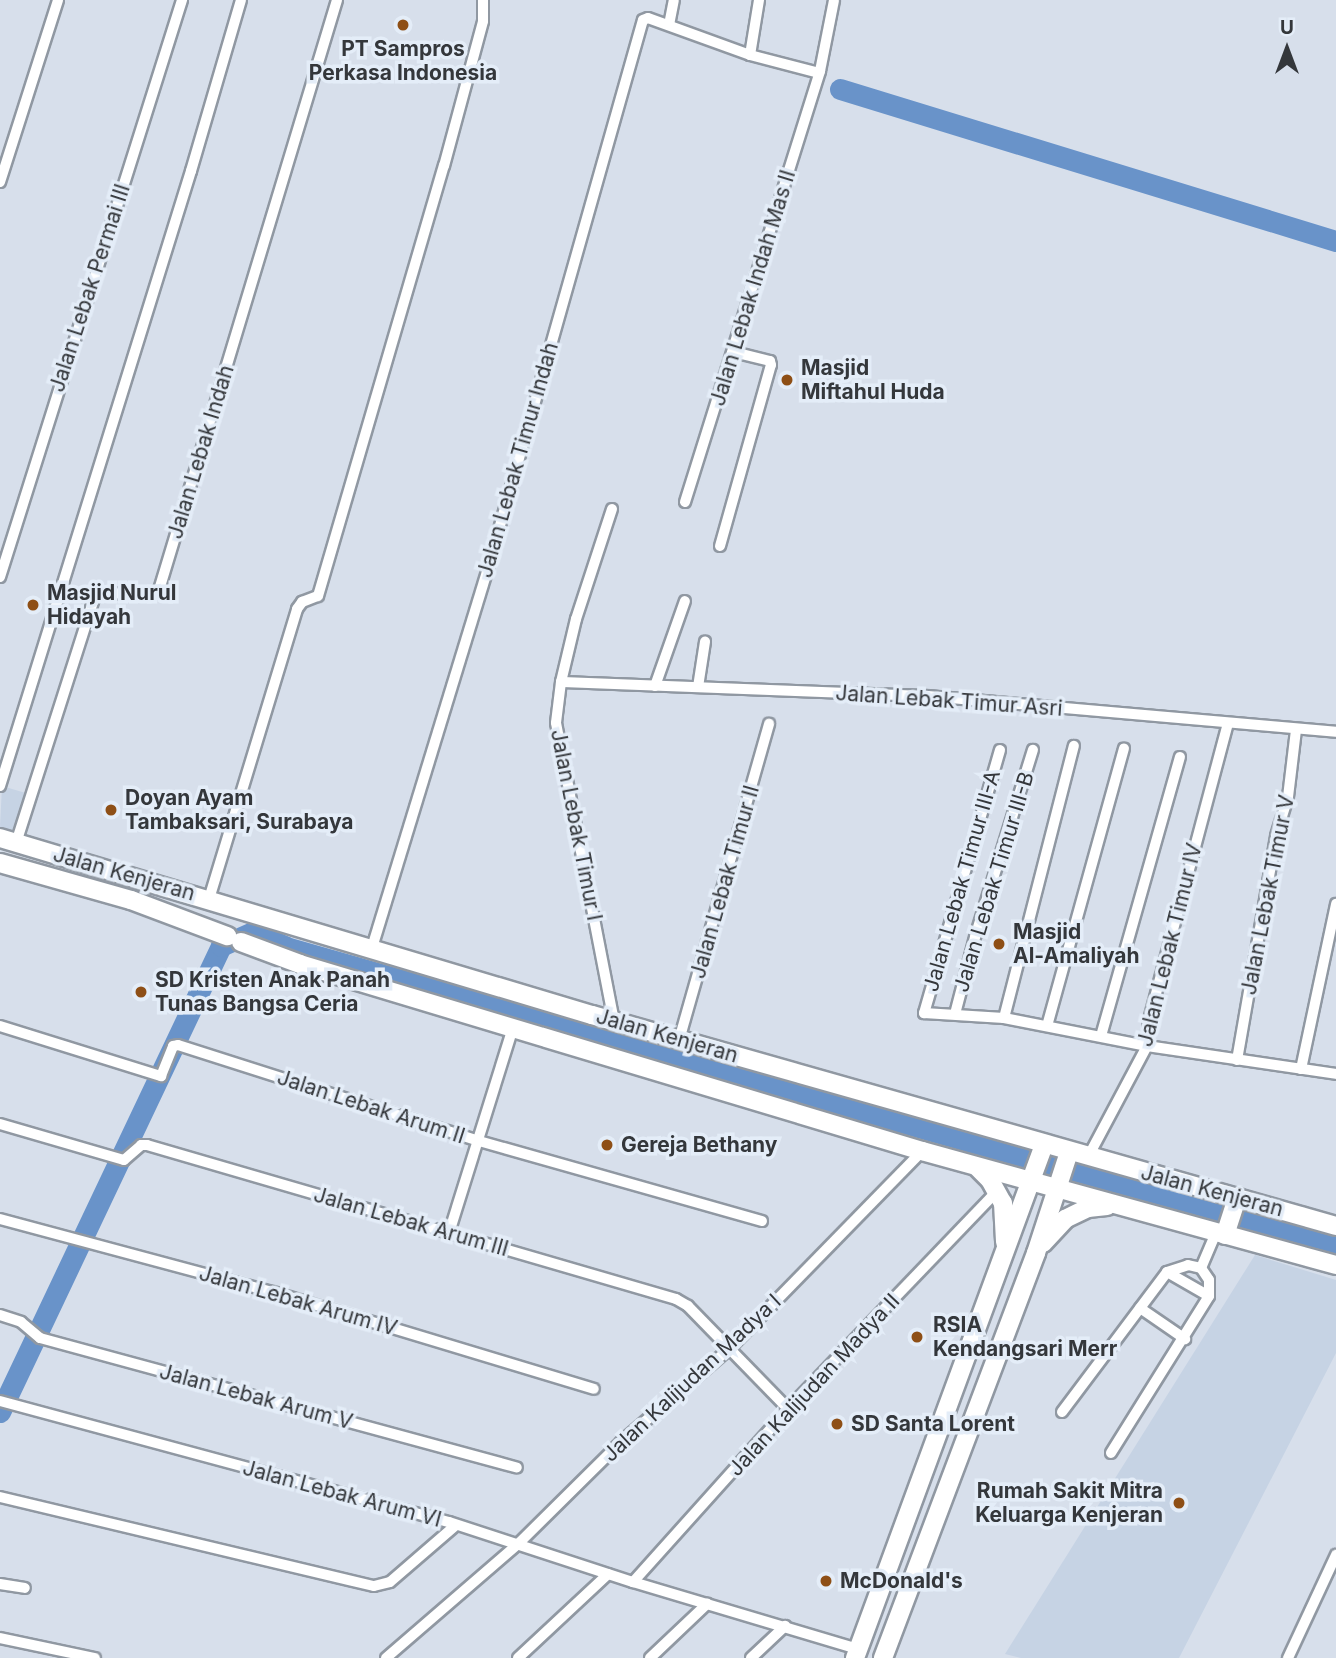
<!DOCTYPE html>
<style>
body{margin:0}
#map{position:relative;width:1336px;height:1658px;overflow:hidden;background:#d7dfeb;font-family:Inter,sans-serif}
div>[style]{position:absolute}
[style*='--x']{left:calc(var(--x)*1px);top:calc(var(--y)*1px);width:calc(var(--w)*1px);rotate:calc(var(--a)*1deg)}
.built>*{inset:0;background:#c6d3e4}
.river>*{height:21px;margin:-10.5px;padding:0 10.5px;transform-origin:10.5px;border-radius:10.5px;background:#6993c9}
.roads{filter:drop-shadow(2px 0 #9098a2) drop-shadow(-2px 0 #9098a2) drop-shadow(0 2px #9098a2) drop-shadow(0 -2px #9098a2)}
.street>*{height:10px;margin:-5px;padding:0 5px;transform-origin:5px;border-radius:5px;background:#fff}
.primary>*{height:18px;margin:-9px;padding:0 9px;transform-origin:9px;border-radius:9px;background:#fff}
.dots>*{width:19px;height:19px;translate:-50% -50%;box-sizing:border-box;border:4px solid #e4edf8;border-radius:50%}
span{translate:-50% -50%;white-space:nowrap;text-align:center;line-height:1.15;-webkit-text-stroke:7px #e4edf8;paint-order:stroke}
.poi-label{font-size:21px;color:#34373b;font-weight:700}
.left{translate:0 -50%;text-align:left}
.right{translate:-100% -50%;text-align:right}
.street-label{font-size:21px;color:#34373b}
.north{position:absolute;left:1252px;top:14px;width:70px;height:70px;-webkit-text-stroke:5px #e4edf8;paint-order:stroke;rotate:0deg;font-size:19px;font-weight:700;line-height:28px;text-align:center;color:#34373b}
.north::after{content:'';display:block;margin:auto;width:24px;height:32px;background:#34373b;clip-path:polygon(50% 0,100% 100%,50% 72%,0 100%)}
</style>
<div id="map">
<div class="built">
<div style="clip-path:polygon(2px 786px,29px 794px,18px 832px,0 827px)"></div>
<div style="clip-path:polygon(1255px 1255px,1336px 1280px,1336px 1353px,1179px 1658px,1021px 1658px,1005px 1654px)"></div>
</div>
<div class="river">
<div style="--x:840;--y:89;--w:519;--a:17.04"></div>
<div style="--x:0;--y:1412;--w:516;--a:-64.63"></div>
<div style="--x:221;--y:946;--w:35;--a:-24"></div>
<div style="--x:253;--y:932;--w:36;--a:24"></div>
<div style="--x:286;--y:947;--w:1092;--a:15.89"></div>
</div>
<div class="roads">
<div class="street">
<div style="--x:669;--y:25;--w:25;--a:-79"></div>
<div style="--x:750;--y:55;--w:56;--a:-80.7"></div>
<div style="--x:0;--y:182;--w:191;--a:-72.3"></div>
<div style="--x:685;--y:502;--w:452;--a:-72.6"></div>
<div style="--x:820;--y:71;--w:72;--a:-78.8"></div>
<div style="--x:612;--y:509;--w:116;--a:108.1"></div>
<div style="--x:576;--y:619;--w:65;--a:103.4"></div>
<div style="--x:561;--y:682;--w:41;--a:97"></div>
<div style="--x:556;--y:723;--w:304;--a:79"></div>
<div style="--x:720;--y:546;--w:188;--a:-74.3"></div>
<div style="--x:771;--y:365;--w:4;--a:-104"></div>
<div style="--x:770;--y:361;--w:37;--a:-166"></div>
<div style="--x:0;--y:577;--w:605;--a:-72.49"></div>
<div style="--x:561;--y:682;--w:366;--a:2.2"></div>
<div style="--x:927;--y:696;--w:411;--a:5"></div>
<div style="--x:655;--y:686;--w:90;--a:-70.6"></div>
<div style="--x:698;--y:687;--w:46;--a:-81.2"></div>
<div style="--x:1000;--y:750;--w:274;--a:106.1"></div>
<div style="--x:924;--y:1013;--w:80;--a:3.6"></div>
<div style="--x:1004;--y:1018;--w:146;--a:11.1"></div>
<div style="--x:1147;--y:1046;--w:191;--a:8.4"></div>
<div style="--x:0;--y:786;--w:644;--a:-72.75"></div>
<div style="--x:191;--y:171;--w:178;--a:-73.7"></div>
<div style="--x:16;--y:843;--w:262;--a:-72.3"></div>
<div style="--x:96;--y:593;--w:58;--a:1"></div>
<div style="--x:154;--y:594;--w:6;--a:-39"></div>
<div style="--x:159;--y:590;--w:616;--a:-73.21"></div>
<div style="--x:209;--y:899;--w:303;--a:-73.1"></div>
<div style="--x:297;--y:609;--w:9;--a:-54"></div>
<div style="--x:302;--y:602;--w:17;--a:-21"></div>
<div style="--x:318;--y:596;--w:448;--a:-73.7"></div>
<div style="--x:444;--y:166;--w:150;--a:-74.9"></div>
<div style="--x:483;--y:21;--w:21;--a:-90"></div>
<div style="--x:371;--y:951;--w:400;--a:-73"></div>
<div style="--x:488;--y:568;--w:569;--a:-74.21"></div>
<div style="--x:643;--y:20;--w:5;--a:-22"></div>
<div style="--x:648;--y:18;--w:109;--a:19.9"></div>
<div style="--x:750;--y:55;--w:71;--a:14.6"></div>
<div style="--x:955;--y:1014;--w:80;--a:-75.4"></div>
<div style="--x:975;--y:937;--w:196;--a:-72.8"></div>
<div style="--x:1004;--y:1018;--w:281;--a:-75.6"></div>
<div style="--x:0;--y:1026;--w:169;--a:17.3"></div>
<div style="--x:161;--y:1076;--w:32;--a:-68"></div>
<div style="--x:173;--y:1046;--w:5;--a:-11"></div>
<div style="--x:178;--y:1045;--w:316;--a:17.7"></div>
<div style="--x:479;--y:1141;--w:294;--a:15.8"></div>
<div style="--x:1047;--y:1026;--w:288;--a:-74.5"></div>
<div style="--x:1101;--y:1036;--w:290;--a:-74.2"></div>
<div style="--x:679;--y:1040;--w:329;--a:-74.1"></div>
<div style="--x:1237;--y:1060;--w:227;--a:-80.1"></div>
<div style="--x:1276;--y:836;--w:41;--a:-72.9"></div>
<div style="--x:1288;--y:797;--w:67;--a:-83.2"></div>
<div style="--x:1301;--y:1069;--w:169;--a:-78"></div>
<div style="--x:0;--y:1124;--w:129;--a:16.2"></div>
<div style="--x:124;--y:1160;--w:23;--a:-41"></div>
<div style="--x:141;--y:1145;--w:6;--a:0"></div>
<div style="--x:147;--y:1145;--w:551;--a:16.23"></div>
<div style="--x:676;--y:1299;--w:14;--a:30"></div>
<div style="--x:688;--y:1306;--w:144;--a:45.8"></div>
<div style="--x:1088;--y:1157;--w:126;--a:-62"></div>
<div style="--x:1147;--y:1046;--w:26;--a:-86"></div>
<div style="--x:1149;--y:1020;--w:306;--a:-75.1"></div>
<div style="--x:0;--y:1219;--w:283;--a:15"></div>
<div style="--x:273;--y:1292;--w:335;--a:16.8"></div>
<div style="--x:449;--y:1233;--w:215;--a:-72.7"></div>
<div style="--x:1201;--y:1268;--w:39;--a:-67"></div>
<div style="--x:1167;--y:1272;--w:48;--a:29.7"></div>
<div style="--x:1140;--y:1308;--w:55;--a:34.6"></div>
<div style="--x:0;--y:1315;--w:22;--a:18"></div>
<div style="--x:21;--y:1322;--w:25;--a:40"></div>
<div style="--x:40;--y:1338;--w:494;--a:15.2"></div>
<div style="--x:0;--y:1401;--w:465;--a:15.1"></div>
<div style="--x:449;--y:1522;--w:194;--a:18.1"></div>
<div style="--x:633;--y:1582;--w:235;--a:16.6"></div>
<div style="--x:1062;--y:1412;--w:175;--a:-53.1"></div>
<div style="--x:1167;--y:1272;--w:22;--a:-18"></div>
<div style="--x:1188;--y:1265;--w:13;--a:13"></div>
<div style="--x:1201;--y:1268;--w:14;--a:56"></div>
<div style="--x:1209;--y:1280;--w:16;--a:90"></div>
<div style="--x:1209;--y:1296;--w:185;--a:122"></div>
<div style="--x:0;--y:1497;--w:384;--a:13.4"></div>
<div style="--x:374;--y:1586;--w:16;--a:-14"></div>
<div style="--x:390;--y:1582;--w:87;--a:-40.8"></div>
<div style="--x:633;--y:1582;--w:232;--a:-48.1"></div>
<div style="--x:788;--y:1409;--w:302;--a:-46.2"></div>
<div style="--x:0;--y:1584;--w:25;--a:9"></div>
<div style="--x:0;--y:1638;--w:97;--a:11.9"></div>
<div style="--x:386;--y:1658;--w:174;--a:-40.8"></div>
<div style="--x:518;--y:1544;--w:145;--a:-44.7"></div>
<div style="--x:621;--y:1442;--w:143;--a:-40.7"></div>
<div style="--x:729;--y:1349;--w:277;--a:-45.7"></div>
<div style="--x:518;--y:1658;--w:123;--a:-43"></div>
<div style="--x:650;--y:1658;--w:79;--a:-43.5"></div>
<div style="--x:751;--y:1658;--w:47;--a:-43.3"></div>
<div style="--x:1288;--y:1658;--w:114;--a:-65"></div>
</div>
<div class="primary">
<div style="--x:0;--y:838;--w:618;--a:16.65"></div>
<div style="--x:592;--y:1015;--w:773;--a:15.83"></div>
<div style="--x:0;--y:863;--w:136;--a:15.8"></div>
<div style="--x:131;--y:900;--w:103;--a:20.6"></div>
<div style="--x:241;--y:942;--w:63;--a:20.4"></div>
<div style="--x:300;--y:964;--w:650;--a:16.73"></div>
<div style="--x:922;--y:1151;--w:429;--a:15.4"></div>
<div style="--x:977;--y:1167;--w:18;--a:45"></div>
<div style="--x:990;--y:1180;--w:26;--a:61"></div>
<div style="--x:1003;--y:1203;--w:39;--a:87"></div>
<div style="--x:1225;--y:1235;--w:40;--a:-72"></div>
<div style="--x:1043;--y:1243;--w:33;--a:-47"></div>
<div style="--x:1065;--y:1219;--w:25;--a:-26"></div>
<div style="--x:1088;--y:1208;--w:19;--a:-6"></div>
<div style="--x:855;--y:1658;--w:547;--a:-69.78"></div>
<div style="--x:883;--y:1658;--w:433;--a:-69.3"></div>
<div style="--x:1036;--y:1253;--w:106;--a:-71.9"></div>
</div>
</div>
<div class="dots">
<div style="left:403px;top:25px;background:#8e4f16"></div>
<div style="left:787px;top:380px;background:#8e4f16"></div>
<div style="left:33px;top:605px;background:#8e4f16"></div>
<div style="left:111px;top:810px;background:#8e4f16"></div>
<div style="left:999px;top:944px;background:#8e4f16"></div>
<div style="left:141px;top:992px;background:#8e4f16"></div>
<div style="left:607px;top:1145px;background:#8e4f16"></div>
<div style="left:917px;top:1337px;background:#8e4f16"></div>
<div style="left:837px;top:1424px;background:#8e4f16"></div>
<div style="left:1179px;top:1503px;background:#8e4f16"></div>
<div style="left:826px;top:1581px;background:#8e4f16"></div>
</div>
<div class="poi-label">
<span style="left:403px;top:61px">PT Sampros<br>Perkasa Indonesia</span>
<span class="left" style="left:801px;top:380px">Masjid<br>Miftahul Huda</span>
<span class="left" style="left:47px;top:605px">Masjid Nurul<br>Hidayah</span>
<span class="left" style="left:125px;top:810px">Doyan Ayam<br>Tambaksari, Surabaya</span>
<span class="left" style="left:1013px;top:944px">Masjid<br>Al-Amaliyah</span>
<span class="left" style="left:155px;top:992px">SD Kristen Anak Panah<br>Tunas Bangsa Ceria</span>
<span class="left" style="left:621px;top:1145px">Gereja Bethany</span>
<span class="left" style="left:933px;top:1337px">RSIA<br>Kendangsari Merr</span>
<span class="left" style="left:851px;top:1424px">SD Santa Lorent</span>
<span class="right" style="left:1163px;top:1503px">Rumah Sakit Mitra<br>Keluarga Kenjeran</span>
<span class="left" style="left:840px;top:1581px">McDonald's</span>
</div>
<div class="street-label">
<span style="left:90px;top:288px;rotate:-72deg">Jalan Lebak Permai III</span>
<span style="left:753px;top:288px;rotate:-73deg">Jalan Lebak Indah Mas II</span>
<span style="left:201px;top:452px;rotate:-73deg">Jalan Lebak Indah</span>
<span style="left:518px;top:460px;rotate:-74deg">Jalan Lebak Timur Indah</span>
<span style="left:949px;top:701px;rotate:4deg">Jalan Lebak Timur Asri</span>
<span style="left:576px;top:825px;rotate:79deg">Jalan Lebak Timur I</span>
<span style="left:124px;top:874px;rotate:16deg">Jalan Kenjeran</span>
<span style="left:962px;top:881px;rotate:-74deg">Jalan Lebak Timur III-A</span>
<span style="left:725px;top:882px;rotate:-74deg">Jalan Lebak Timur II</span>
<span style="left:994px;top:882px;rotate:-73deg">Jalan Lebak Timur III-B</span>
<span style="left:1268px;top:895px;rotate:-79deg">Jalan Lebak Timur V</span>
<span style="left:1170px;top:945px;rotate:-76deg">Jalan Lebak Timur IV</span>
<span style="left:667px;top:1036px;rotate:16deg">Jalan Kenjeran</span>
<span style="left:371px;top:1107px;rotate:18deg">Jalan Lebak Arum II</span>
<span style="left:1212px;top:1191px;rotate:15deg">Jalan Kenjeran</span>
<span style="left:411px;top:1222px;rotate:16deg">Jalan Lebak Arum III</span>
<span style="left:298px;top:1301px;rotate:16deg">Jalan Lebak Arum IV</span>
<span style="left:692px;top:1378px;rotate:-43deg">Jalan Kalijudan Madya I</span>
<span style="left:814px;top:1385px;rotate:-47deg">Jalan Kalijudan Madya II</span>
<span style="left:256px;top:1397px;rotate:15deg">Jalan Lebak Arum V</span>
<span style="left:342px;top:1494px;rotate:15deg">Jalan Lebak Arum VI</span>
</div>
<div class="north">U</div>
</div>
